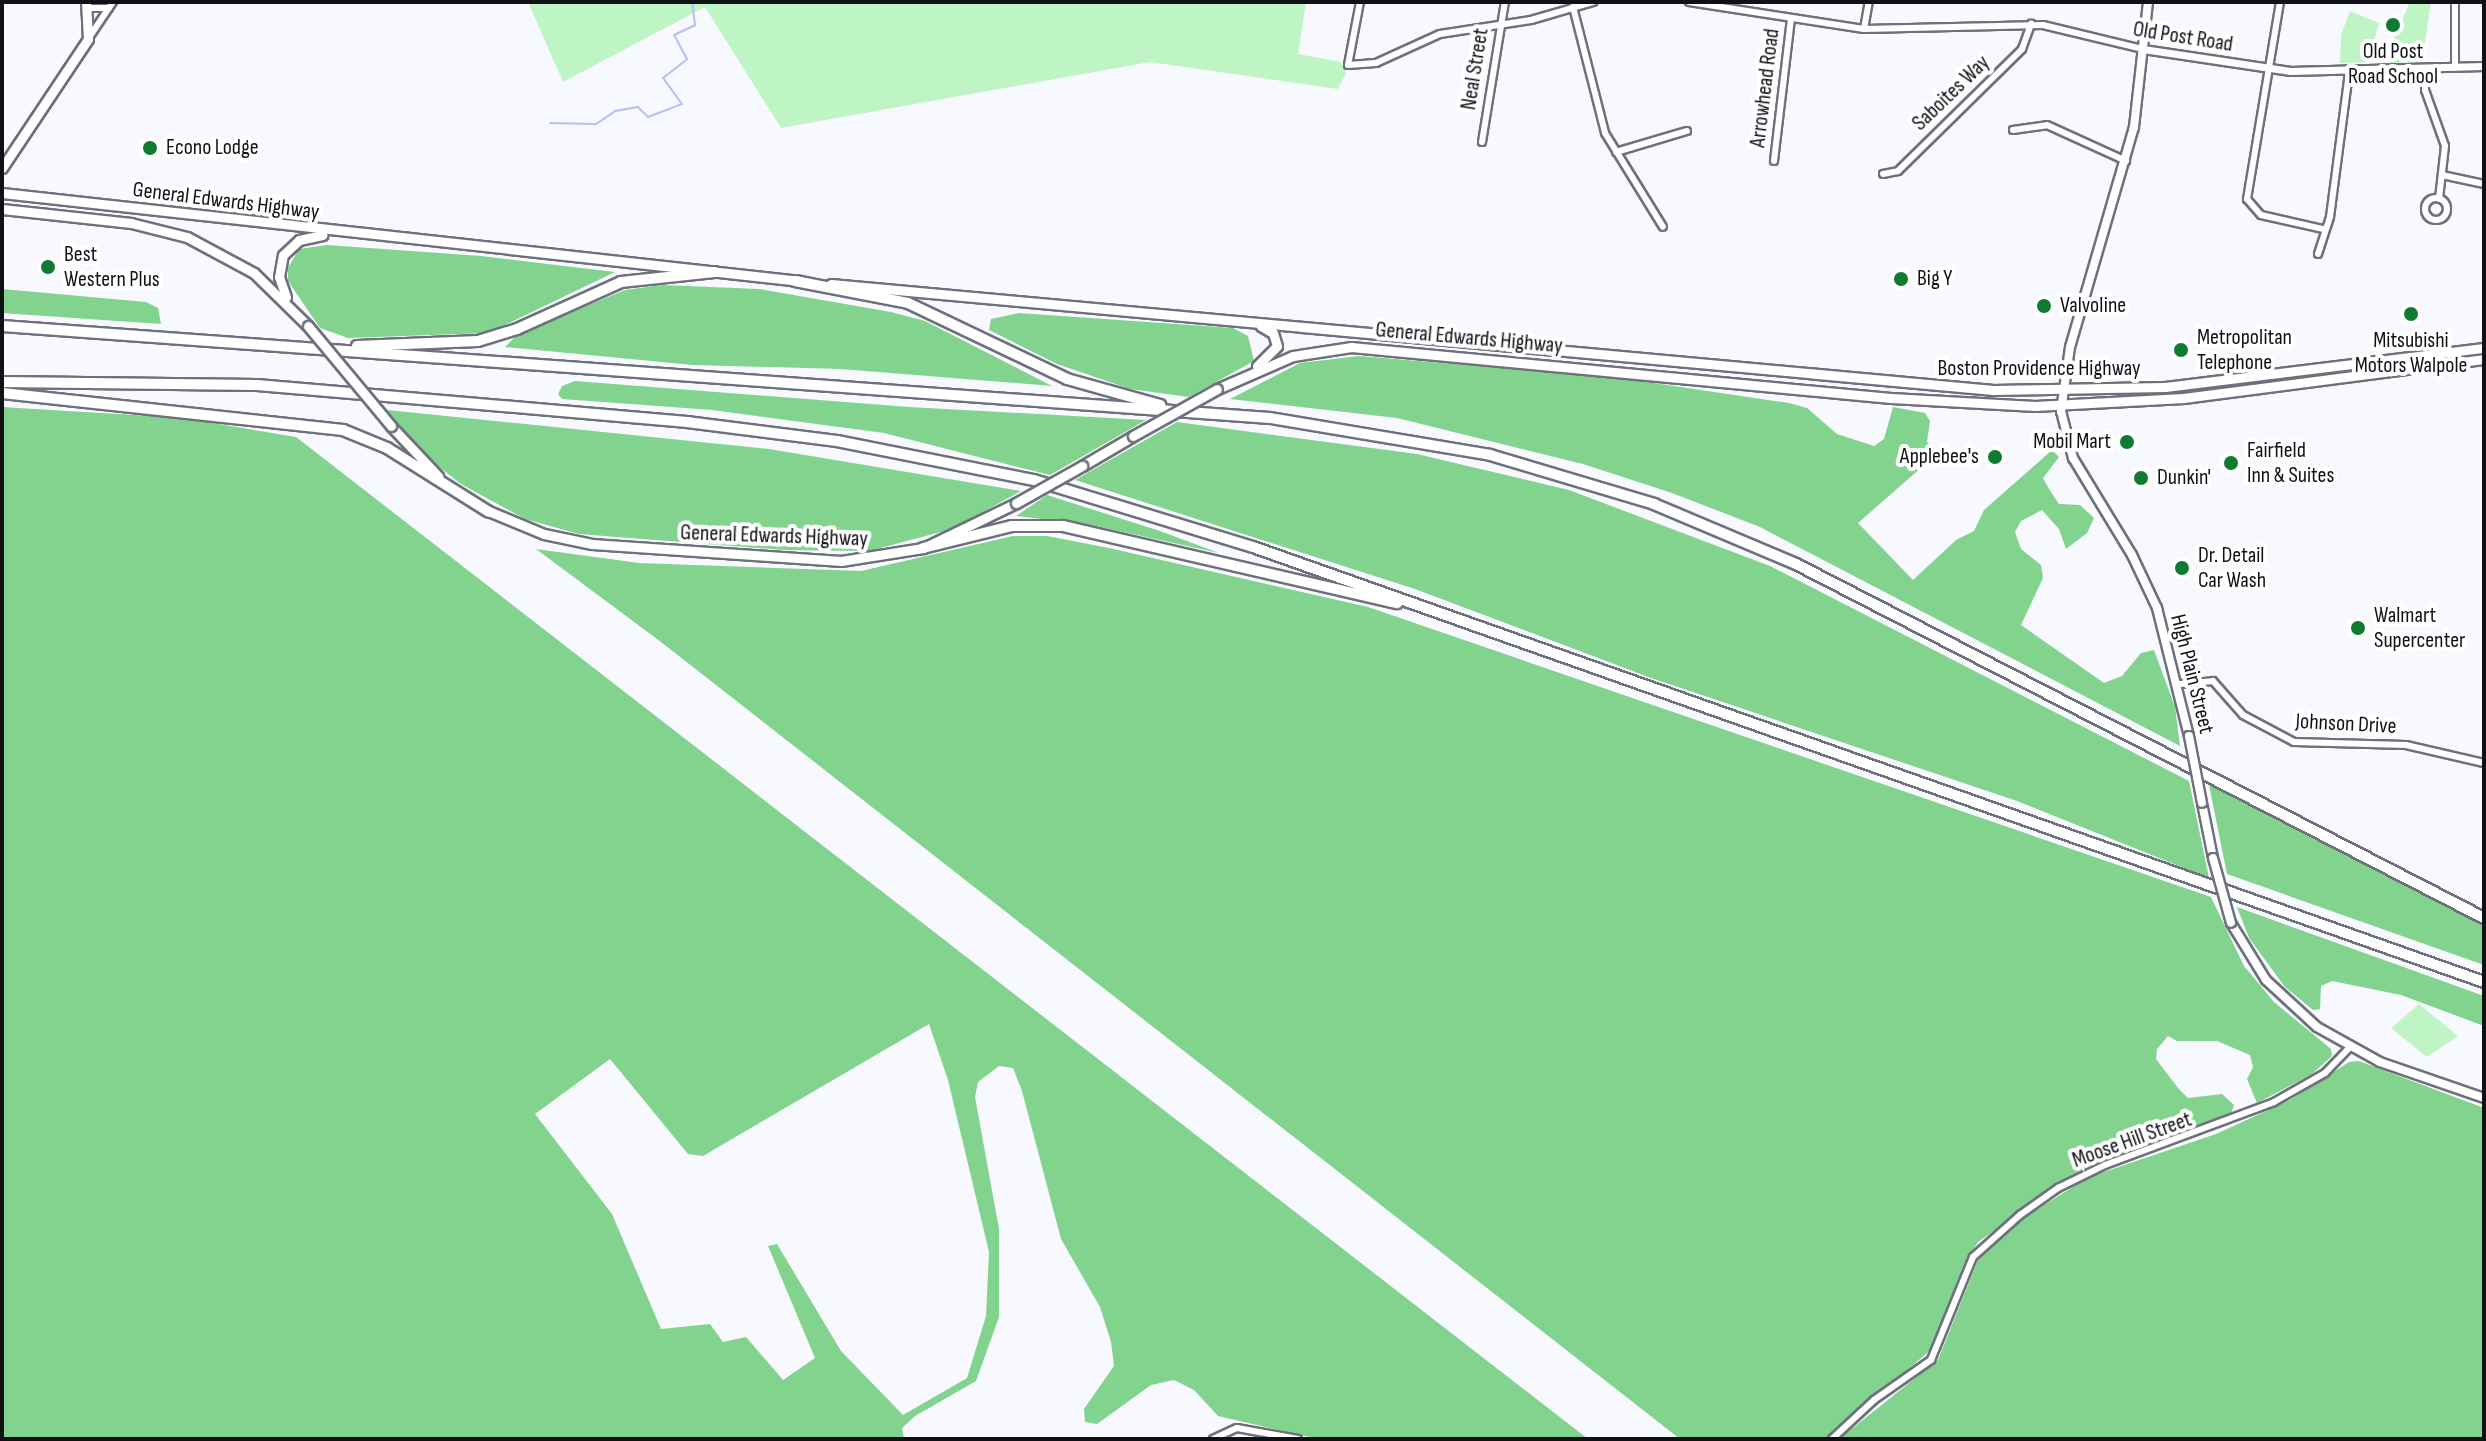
<!DOCTYPE html>
<style>
body{margin:0}
#map{position:relative;width:2486px;height:1441px;overflow:hidden;background:#f8f9fe;font-family:"Sofia Sans Condensed",sans-serif}
div>[style]{position:absolute}
[style*='--x']{left:calc(var(--x)*1px);top:calc(var(--y)*1px);width:calc(var(--w)*1px);rotate:calc(var(--a)*1deg)}
.green>*{inset:0;background:#bff4c4}
.forest>*{inset:0;background:#81d38d}
.stream>*{height:2px;margin:-1px;padding:0 1px;transform-origin:1px;border-radius:1px;background:#b8bdf3}
.roads{filter:drop-shadow(2px 0 #6e707b) drop-shadow(-2px 0 #6e707b) drop-shadow(0 2px #6e707b) drop-shadow(0 -2px #6e707b)}
.minor>*{height:6px;margin:-3px;padding:0 3px;transform-origin:3px;border-radius:3px;background:#fff}
.minor>.ring{margin:-3px;padding:0;box-sizing:content-box;background:none;border:6px solid #fff;border-radius:50%}
.tertiary>*{height:7px;margin:-3.5px;padding:0 3.5px;transform-origin:3.5px;border-radius:3.5px;background:#fff}
.secondary>*{height:8px;margin:-4px;padding:0 4px;transform-origin:4px;border-radius:4px;background:#fff}
.primary>*{height:9px;margin:-4.5px;padding:0 4.5px;transform-origin:4.5px;border-radius:4.5px;background:#fff}
.motorway>*{height:10px;margin:-5px;padding:0 5px;transform-origin:5px;border-radius:5px;background:#fff}
.bridges{filter:drop-shadow(2px 0 #6e707b) drop-shadow(-2px 0 #6e707b) drop-shadow(0 2px #6e707b) drop-shadow(0 -2px #6e707b)}
.secondary-bridge>*{height:8px;margin:-4px;padding:0 4px;transform-origin:4px;border-radius:4px;background:#fff}
.primary-bridge>*{height:9px;margin:-4.5px;padding:0 4.5px;transform-origin:4.5px;border-radius:4.5px;background:#fff}
.dots>*{width:22px;height:22px;translate:-50% -50%;box-sizing:border-box;border:4px solid #fff;border-radius:50%}
span{translate:-50% -50%;white-space:nowrap;text-align:center;line-height:1.15;-webkit-text-stroke:8px #fff;paint-order:stroke}
.street-label{font-size:22px;color:#101115}
.poi-label{font-size:22px;color:#101115}
.left{translate:0 -50%;text-align:left}
.right{translate:-100% -50%;text-align:right}
.frame{position:absolute;inset:0;border:4px solid #101115;pointer-events:none}
</style>
<div id="map">
<div class="green">
<div style="clip-path:polygon(528px 2px,1306px 2px,1298px 54px,1341px 62px,1346px 73px,1338px 89px,1150px 62px,781px 128px,705px 7px,563px 82px)"></div>
<div style="clip-path:polygon(2410px 2px,2431px 2px,2423px 54px,2419px 62px,2390px 63px,2392px 43px)"></div>
<div style="clip-path:polygon(2350px 11px,2379px 23px,2368px 62px,2340px 63px,2341px 35px)"></div>
<div style="clip-path:polygon(2419px 1004px,2458px 1036px,2427px 1057px,2391px 1028px)"></div>
</div>
<div class="forest">
<div style="clip-path:polygon(327px 245px,481px 256px,615px 272px,488px 333px,348px 338px,320px 328px,288px 281px,288px 268px,299px 249px)"></div>
<div style="clip-path:polygon(662px 285px,759px 289px,891px 312px,925px 321px,1052px 386px,841px 369px,693px 365px,505px 347px,517px 335px,625px 290px)"></div>
<div style="clip-path:polygon(2px 289px,146px 302px,158px 308px,161px 324px,2px 313px)"></div>
<div style="clip-path:polygon(1019px 313px,1233px 328px,1248px 336px,1254px 361px,1189px 397px,1130px 389px,1057px 364px,989px 330px,991px 319px)"></div>
<div style="clip-path:polygon(1359px 356px,1620px 378px,1789px 403px,1807px 408px,1837px 434px,1874px 446px,1884px 439px,1893px 407px,1925px 413px,1930px 421px,1927px 442px,1939px 452px,1858px 523px,1913px 580px,1956px 540px,1974px 531px,1984px 510px,2052px 450px,2059px 457px,2043px 478px,2049px 489px,2059px 504px,2080px 505px,2094px 518px,2087px 533px,2066px 549px,2059px 529px,2042px 510px,2021px 521px,2015px 532px,2021px 549px,2041px 565px,2043px 578px,2021px 625px,2104px 683px,2122px 676px,2141px 653px,2154px 650px,2175px 707px,2180px 746px,1760px 527px,1672px 493px,1583px 464px,1397px 418px,1230px 399px,1300px 363px)"></div>
<div style="clip-path:polygon(575px 381px,909px 407px,1146px 420px,1050px 475px,884px 433px,712px 410px,562px 399px,558px 394px,562px 386px)"></div>
<div style="clip-path:polygon(evenodd,2px 407px,183px 418px,296px 437px,1588px 1439px,1318px 1439px,1218px 1416px,1194px 1390px,1174px 1380px,1151px 1385px,1097px 1424px,1085px 1422px,1084px 1409px,1114px 1366px,1111px 1342px,1100px 1307px,1061px 1239px,1022px 1091px,1013px 1068px,999px 1066px,978px 1082px,975px 1097px,999px 1229px,999px 1317px,976px 1381px,915px 1416px,902px 1428px,904px 1439px,2px 1439px,2px 407px,929px 1024px,948px 1080px,989px 1252px,986px 1316px,967px 1378px,903px 1415px,841px 1351px,777px 1244px,768px 1246px,815px 1358px,783px 1380px,746px 1337px,723px 1342px,710px 1324px,661px 1329px,612px 1214px,535px 1114px,610px 1059px,688px 1154px,703px 1156px,929px 1024px)"></div>
<div style="clip-path:polygon(387px 410px,769px 449px,1021px 491px,952px 529px,869px 551px,784px 550px,579px 534px,525px 519px,461px 484px,429px 459px)"></div>
<div style="clip-path:polygon(1177px 422px,1417px 454px,1569px 490px,1770px 566px,2189px 781px,2209px 878px,2017px 801px,1651px 678px,1415px 589px,1075px 480px)"></div>
<div style="clip-path:polygon(1047px 495px,1160px 531px,1219px 553px,1087px 524px,1016px 516px)"></div>
<div style="clip-path:polygon(1013px 536px,1047px 536px,1109px 548px,1368px 607px,2211px 897px,2244px 966px,2274px 1002px,2331px 1049px,2332px 1056px,2312px 1074px,2257px 1103px,2247px 1079px,2253px 1067px,2250px 1055px,2217px 1041px,2177px 1041px,2168px 1036px,2157px 1049px,2156px 1059px,2178px 1088px,2188px 1098px,2222px 1094px,2234px 1105px,2230px 1117px,2152px 1141px,2079px 1171px,1978px 1242px,1965px 1262px,1934px 1347px,1827px 1439px,1680px 1439px,661px 642px,536px 549px,639px 563px,861px 571px)"></div>
<div style="clip-path:polygon(2209px 785px,2484px 926px,2484px 965px,2227px 874px)"></div>
<div style="clip-path:polygon(2237px 907px,2484px 996px,2484px 1026px,2401px 995px,2332px 981px,2321px 986px,2320px 1009px,2313px 1010px,2285px 987px,2249px 938px)"></div>
<div style="clip-path:polygon(2359px 1061px,2484px 1108px,2484px 1439px,1839px 1439px,1938px 1360px,1978px 1260px,2028px 1215px,2089px 1177px,2216px 1134px,2290px 1100px,2349px 1062px)"></div>
</div>
<div class="stream">
<div style="--x:550;--y:123;--w:46;--a:1.2"></div>
<div style="--x:596;--y:124;--w:23;--a:-34"></div>
<div style="--x:615;--y:111;--w:23;--a:-10"></div>
<div style="--x:638;--y:107;--w:14;--a:45"></div>
<div style="--x:648;--y:117;--w:36;--a:-21"></div>
<div style="--x:682;--y:104;--w:32;--a:-126"></div>
<div style="--x:663;--y:78;--w:31;--a:-38"></div>
<div style="--x:687;--y:59;--w:27;--a:-118"></div>
<div style="--x:674;--y:35;--w:23;--a:-25"></div>
<div style="--x:695;--y:25;--w:23;--a:-97"></div>
</div>
<div class="roads">
<div class="minor">
<div style="--x:1360;--y:2;--w:64;--a:100.8"></div>
<div style="--x:1348;--y:65;--w:28;--a:-4"></div>
<div style="--x:1376;--y:63;--w:70;--a:-24.4"></div>
<div style="--x:1440;--y:34;--w:92;--a:-8.7"></div>
<div style="--x:1531;--y:20;--w:65;--a:-16.2"></div>
<div style="--x:1689;--y:2;--w:177;--a:8.8"></div>
<div style="--x:1864;--y:29;--w:179;--a:-1.3"></div>
<div style="--x:2043;--y:25;--w:103;--a:13.5"></div>
<div style="--x:2280;--y:2;--w:200;--a:99.5"></div>
<div style="--x:2247;--y:199;--w:21;--a:49"></div>
<div style="--x:2261;--y:215;--w:64;--a:12.7"></div>
<div style="--x:2455;--y:2;--w:66;--a:90"></div>
<div style="--x:1573;--y:7;--w:130;--a:75.7"></div>
<div style="--x:1605;--y:133;--w:110;--a:58.3"></div>
<div style="--x:87;--y:8;--w:22;--a:0"></div>
<div style="--x:1864;--y:29;--w:27;--a:-80"></div>
<div style="--x:88;--y:39;--w:45;--a:-56"></div>
<div style="--x:2425;--y:69;--w:21;--a:90"></div>
<div style="--x:2425;--y:90;--w:59;--a:70.3"></div>
<div style="--x:2445;--y:146;--w:53;--a:96.5"></div>
<div style="--x:2013;--y:130;--w:34;--a:-8"></div>
<div style="--x:2047;--y:125;--w:87;--a:24.5"></div>
<div style="--x:1482;--y:142;--w:142;--a:-80.7"></div>
<div style="--x:1616;--y:152;--w:74;--a:-16.5"></div>
<div style="--x:1774;--y:161;--w:143;--a:-83.2"></div>
<div style="--x:1883;--y:174;--w:15;--a:-11"></div>
<div style="--x:1898;--y:171;--w:174;--a:-44.5"></div>
<div style="--x:2022;--y:49;--w:27;--a:-70"></div>
<div style="--x:2442;--y:175;--w:43;--a:12.1"></div>
<div class="ring" style="left:2425px;top:198px;width:16px;height:16px"></div>
<div style="--x:2318;--y:254;--w:39;--a:-72"></div>
<div style="--x:2330;--y:217;--w:145;--a:-82.5"></div>
<div style="--x:2180;--y:684;--w:33;--a:-5"></div>
<div style="--x:2213;--y:681;--w:45;--a:48.6"></div>
<div style="--x:2243;--y:715;--w:58;--a:27.9"></div>
<div style="--x:2294;--y:742;--w:112;--a:1.5"></div>
<div style="--x:2406;--y:745;--w:80;--a:13"></div>
<div style="--x:1213;--y:1439;--w:26;--a:-25"></div>
<div style="--x:1237;--y:1428;--w:62;--a:10.2"></div>
<div style="--x:1832;--y:1439;--w:57;--a:-42.9"></div>
<div style="--x:1874;--y:1400;--w:70;--a:-35.1"></div>
<div style="--x:1931;--y:1360;--w:111;--a:-67.8"></div>
<div style="--x:1973;--y:1257;--w:63;--a:-41.8"></div>
<div style="--x:2020;--y:1215;--w:47;--a:-35.4"></div>
<div style="--x:2058;--y:1188;--w:52;--a:-26.1"></div>
<div style="--x:2105;--y:1165;--w:180;--a:-20.4"></div>
<div style="--x:2274;--y:1102;--w:59;--a:-29.6"></div>
<div style="--x:2325;--y:1073;--w:36;--a:-46"></div>
</div>
<div class="tertiary">
<div style="--x:2143;--y:49;--w:149;--a:8.5"></div>
<div style="--x:2290;--y:71;--w:194;--a:-1.5"></div>
</div>
<div class="secondary">
<div style="--x:2148;--y:2;--w:126;--a:96.4"></div>
<div style="--x:2134;--y:127;--w:229;--a:106.2"></div>
<div style="--x:2070;--y:347;--w:65;--a:98"></div>
<div style="--x:2061;--y:411;--w:49;--a:75.7"></div>
<div style="--x:2073;--y:458;--w:114;--a:58.7"></div>
<div style="--x:2132;--y:555;--w:59;--a:64.7"></div>
<div style="--x:2157;--y:608;--w:132;--a:76"></div>
<div style="--x:2202;--y:803;--w:56;--a:78.7"></div>
<div style="--x:2231;--y:923;--w:67;--a:58.4"></div>
<div style="--x:2266;--y:980;--w:69;--a:42.7"></div>
<div style="--x:2317;--y:1027;--w:72;--a:29.1"></div>
<div style="--x:2380;--y:1062;--w:110;--a:19.1"></div>
</div>
<div class="primary">
<div style="--x:2;--y:168;--w:155;--a:-56.3"></div>
<div style="--x:88;--y:39;--w:37;--a:-93"></div>
<div style="--x:2;--y:193;--w:803;--a:6.29"></div>
<div style="--x:2;--y:209;--w:130;--a:6.2"></div>
<div style="--x:131;--y:223;--w:58;--a:14"></div>
<div style="--x:187;--y:237;--w:76;--a:28.2"></div>
<div style="--x:254;--y:273;--w:76;--a:44.5"></div>
<div style="--x:831;--y:284;--w:1167;--a:5.21"></div>
<div style="--x:1993;--y:390;--w:172;--a:-1"></div>
<div style="--x:2165;--y:387;--w:321;--a:-7"></div>
<div style="--x:286;--y:297;--w:21;--a:-109"></div>
<div style="--x:279;--y:277;--w:22;--a:-80"></div>
<div style="--x:283;--y:255;--w:22;--a:-43"></div>
<div style="--x:299;--y:240;--w:24;--a:-12"></div>
<div style="--x:1257;--y:366;--w:28;--a:-45"></div>
<div style="--x:1277;--y:346;--w:14;--a:-107"></div>
<div style="--x:1273;--y:333;--w:14;--a:-150"></div>
<div style="--x:1217;--y:389;--w:83;--a:-23.5"></div>
<div style="--x:1293;--y:356;--w:59;--a:-8.8"></div>
<div style="--x:1351;--y:347;--w:542;--a:5.4"></div>
<div style="--x:1891;--y:398;--w:144;--a:3.2"></div>
<div style="--x:2035;--y:406;--w:149;--a:-3.1"></div>
<div style="--x:2184;--y:398;--w:303;--a:-7.4"></div>
<div style="--x:391;--y:426;--w:69;--a:46.8"></div>
<div style="--x:1082;--y:466;--w:59;--a:-30.5"></div>
<div style="--x:486;--y:510;--w:63;--a:22.5"></div>
<div style="--x:544;--y:534;--w:49;--a:11.8"></div>
<div style="--x:592;--y:544;--w:250;--a:3.9"></div>
<div style="--x:841;--y:561;--w:83;--a:-9"></div>
<div style="--x:923;--y:548;--w:103;--a:-25.8"></div>
</div>
<div class="motorway">
<div style="--x:795;--y:281;--w:115;--a:11"></div>
<div style="--x:908;--y:303;--w:176;--a:25.5"></div>
<div style="--x:1067;--y:379;--w:97;--a:15.6"></div>
<div style="--x:2;--y:326;--w:1271;--a:4.15"></div>
<div style="--x:1270;--y:418;--w:223;--a:9.5"></div>
<div style="--x:1490;--y:455;--w:171;--a:16.6"></div>
<div style="--x:1654;--y:504;--w:154;--a:22.9"></div>
<div style="--x:1796;--y:564;--w:774;--a:27.23"></div>
<div style="--x:357;--y:346;--w:121;--a:-2.4"></div>
<div style="--x:478;--y:341;--w:41;--a:-17.1"></div>
<div style="--x:517;--y:329;--w:114;--a:-24.3"></div>
<div style="--x:621;--y:282;--w:94;--a:-6.1"></div>
<div style="--x:2;--y:382;--w:255;--a:0.7"></div>
<div style="--x:257;--y:385;--w:432;--a:4.9"></div>
<div style="--x:687;--y:422;--w:151;--a:7.2"></div>
<div style="--x:837;--y:441;--w:201;--a:11.2"></div>
<div style="--x:1034;--y:480;--w:229;--a:17"></div>
<div style="--x:1253;--y:547;--w:1306;--a:19.46"></div>
<div style="--x:2;--y:393;--w:343;--a:6.2"></div>
<div style="--x:343;--y:430;--w:48;--a:22.2"></div>
<div style="--x:387;--y:448;--w:120;--a:32.1"></div>
<div style="--x:923;--y:548;--w:92;--a:-13.9"></div>
<div style="--x:1012;--y:526;--w:51;--a:0"></div>
<div style="--x:1063;--y:526;--w:343;--a:13"></div>
</div>
</div>
<div class="bridges">
<div class="secondary-bridge">
<div style="--x:2189;--y:736;--w:68;--a:79"></div>
<div style="--x:2213;--y:858;--w:67;--a:74.5"></div>
</div>
<div class="primary-bridge">
<div style="--x:308;--y:326;--w:130;--a:50.3"></div>
<div style="--x:1133;--y:436;--w:96;--a:-29.2"></div>
<div style="--x:1016;--y:503;--w:76;--a:-29.3"></div>
</div>
</div>
<div class="dots">
<div style="left:2393px;top:25px;background:#0f7b30"></div>
<div style="left:150px;top:148px;background:#0f7b30"></div>
<div style="left:48px;top:267px;background:#0f7b30"></div>
<div style="left:1901px;top:279px;background:#0f7b30"></div>
<div style="left:2044px;top:306px;background:#0f7b30"></div>
<div style="left:2411px;top:314px;background:#0f7b30"></div>
<div style="left:2181px;top:350px;background:#0f7b30"></div>
<div style="left:2127px;top:442px;background:#0f7b30"></div>
<div style="left:1995px;top:457px;background:#0f7b30"></div>
<div style="left:2231px;top:463px;background:#0f7b30"></div>
<div style="left:2141px;top:478px;background:#0f7b30"></div>
<div style="left:2182px;top:568px;background:#0f7b30"></div>
<div style="left:2358px;top:628px;background:#0f7b30"></div>
</div>
<div class="street-label">
<span style="left:2183px;top:37px;rotate:9deg">Old Post Road</span>
<span style="left:1475px;top:69px;rotate:-81deg">Neal Street</span>
<span style="left:1765px;top:88px;rotate:-83deg">Arrowhead Road</span>
<span style="left:1951px;top:93px;rotate:-44deg">Saboites Way</span>
<span style="left:226px;top:201px;rotate:7deg">General Edwards Highway</span>
<span style="left:1469px;top:338px;rotate:5deg">General Edwards Highway</span>
<span style="left:2039px;top:369px">Boston Providence Highway</span>
<span style="left:774px;top:536px;rotate:2deg">General Edwards Highway</span>
<span style="left:2192px;top:674px;rotate:76deg">High Plain Street</span>
<span style="left:2346px;top:724px;rotate:3deg">Johnson Drive</span>
<span style="left:2132px;top:1140px;rotate:-20deg">Moose Hill Street</span>
</div>
<div class="poi-label">
<span style="left:2393px;top:64px">Old Post<br>Road School</span>
<span class="left" style="left:166px;top:148px">Econo Lodge</span>
<span class="left" style="left:64px;top:267px">Best<br>Western Plus</span>
<span class="left" style="left:1917px;top:279px">Big Y</span>
<span class="left" style="left:2060px;top:306px">Valvoline</span>
<span class="left" style="left:2197px;top:350px">Metropolitan<br>Telephone</span>
<span style="left:2411px;top:353px">Mitsubishi<br>Motors Walpole</span>
<span class="right" style="left:2111px;top:442px">Mobil Mart</span>
<span class="left" style="left:2247px;top:463px">Fairfield<br>Inn &amp; Suites</span>
<span class="right" style="left:1979px;top:457px">Applebee's</span>
<span class="left" style="left:2157px;top:478px">Dunkin'</span>
<span class="left" style="left:2198px;top:568px">Dr. Detail<br>Car Wash</span>
<span class="left" style="left:2374px;top:628px">Walmart<br>Supercenter</span>
</div>
<div class="frame"></div>
</div>
